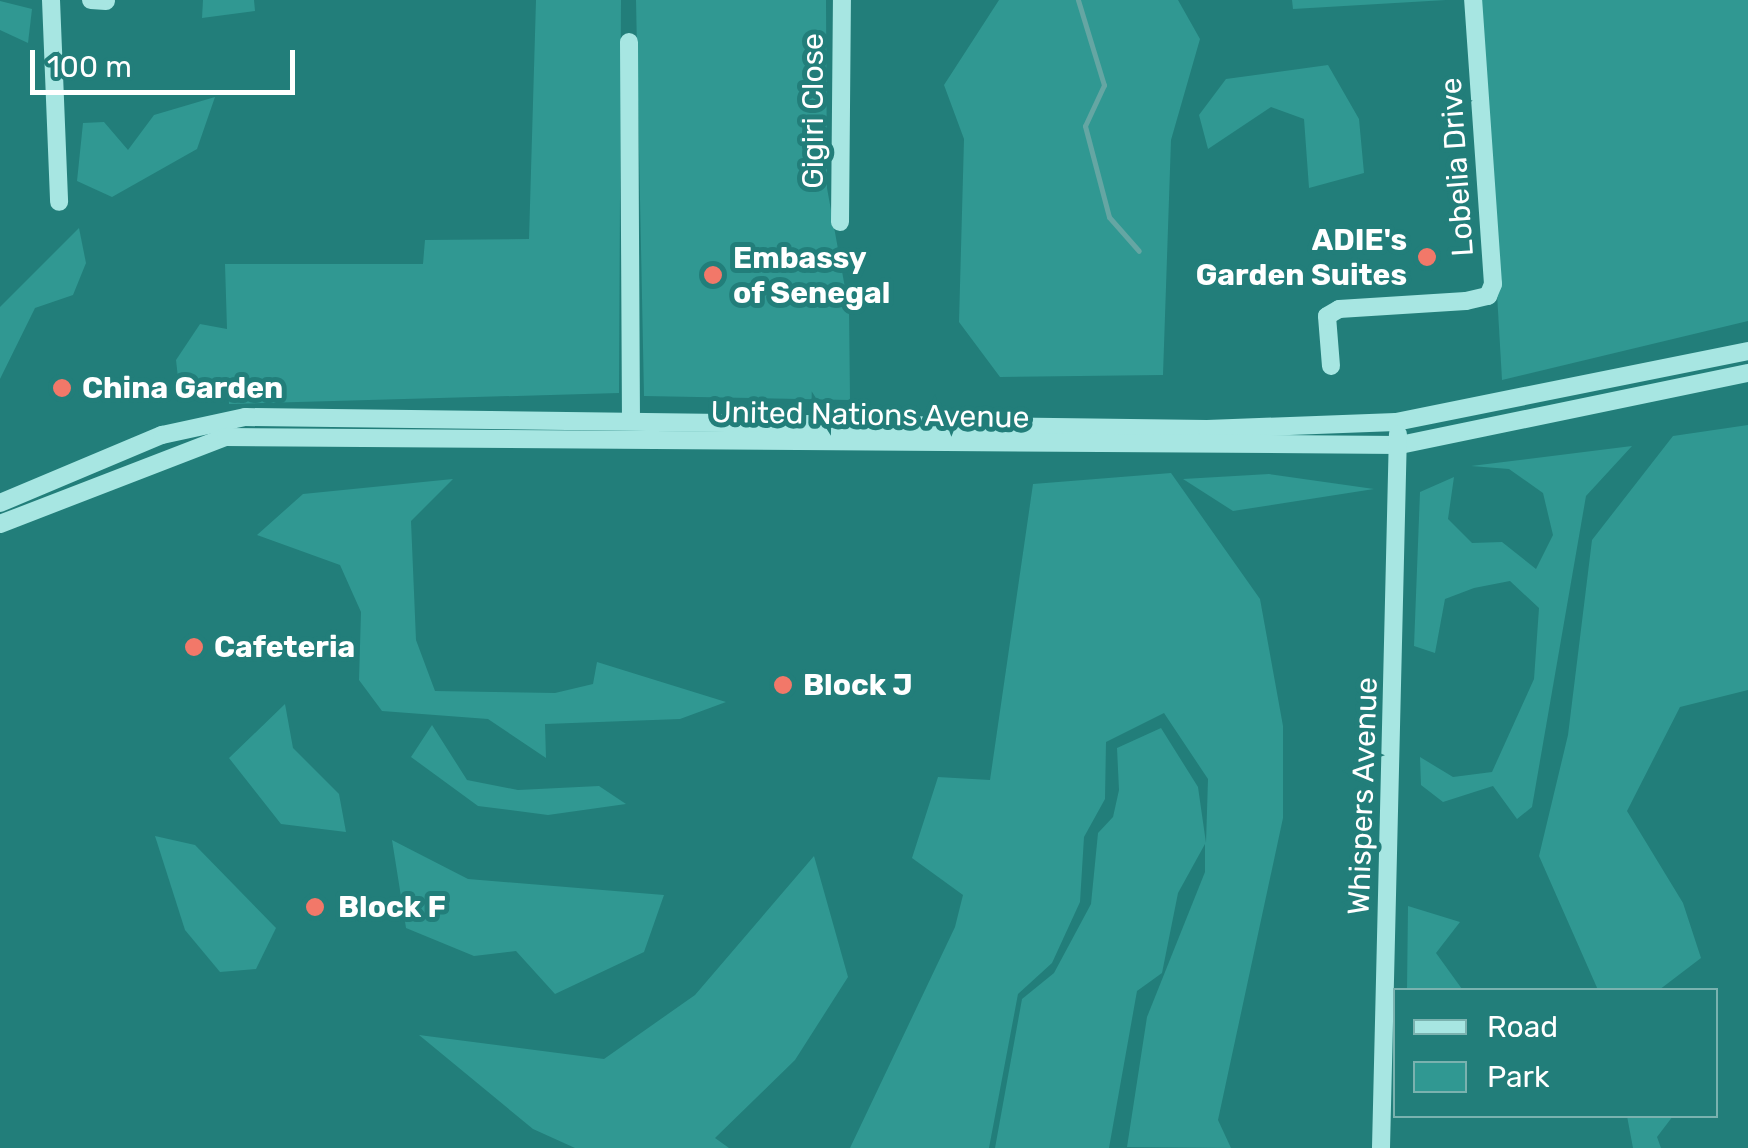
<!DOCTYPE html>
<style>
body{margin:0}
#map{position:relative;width:1748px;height:1148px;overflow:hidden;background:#227e7a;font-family:Rubik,sans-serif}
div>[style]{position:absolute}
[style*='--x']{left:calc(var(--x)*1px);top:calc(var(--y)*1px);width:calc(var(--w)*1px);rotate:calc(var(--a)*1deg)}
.green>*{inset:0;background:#309892}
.stream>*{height:5px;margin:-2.5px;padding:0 2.5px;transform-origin:2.5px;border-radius:2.5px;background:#65a6a3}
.minor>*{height:18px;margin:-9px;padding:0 9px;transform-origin:9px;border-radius:9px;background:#a7e6e2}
.dots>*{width:28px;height:28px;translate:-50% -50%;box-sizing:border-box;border:5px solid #227e7a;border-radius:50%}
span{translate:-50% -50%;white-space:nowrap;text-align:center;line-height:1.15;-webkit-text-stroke:10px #227e7a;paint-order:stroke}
.street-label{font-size:30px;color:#fff}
.poi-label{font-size:30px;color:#fff;font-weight:700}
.right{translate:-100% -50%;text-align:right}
.left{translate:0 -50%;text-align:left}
.legend{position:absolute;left:1393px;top:988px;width:325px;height:130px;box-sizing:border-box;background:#227e7a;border:2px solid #7ab2af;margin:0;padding:12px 18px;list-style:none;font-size:30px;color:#fff}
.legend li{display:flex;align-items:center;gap:20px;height:50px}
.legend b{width:50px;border:2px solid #7ab2af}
.scale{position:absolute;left:30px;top:50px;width:265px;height:45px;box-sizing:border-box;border:5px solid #fff;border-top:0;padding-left:12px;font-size:30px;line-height:35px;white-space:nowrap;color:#fff;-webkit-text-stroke:8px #227e7a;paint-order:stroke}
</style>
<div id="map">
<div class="green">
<div style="clip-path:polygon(203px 0,254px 0,255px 11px,202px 18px)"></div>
<div style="clip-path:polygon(536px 0,621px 0,619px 393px,229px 404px,228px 383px,179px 387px,176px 360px,200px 324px,227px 329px,225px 264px,423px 264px,425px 240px,529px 239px)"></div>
<div style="clip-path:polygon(636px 0,826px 0,827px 188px,849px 310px,850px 400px,644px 396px)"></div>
<div style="clip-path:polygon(999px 0,1178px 0,1200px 39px,1171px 140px,1163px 375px,1000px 377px,959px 322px,964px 139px,944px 85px)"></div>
<div style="clip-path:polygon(1292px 0,1446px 0,1293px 9px)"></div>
<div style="clip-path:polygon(1480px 0,1748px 0,1748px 321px,1502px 380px)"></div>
<div style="clip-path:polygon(0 1px,32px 9px,28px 43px,0 30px)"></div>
<div style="clip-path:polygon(1328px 65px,1359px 119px,1364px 173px,1309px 188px,1304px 119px,1271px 107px,1208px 149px,1199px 115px,1226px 79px)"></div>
<div style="clip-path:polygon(215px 97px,197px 149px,112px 197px,77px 181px,83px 123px,104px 122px,128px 150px,154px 115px)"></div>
<div style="clip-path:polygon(79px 228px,86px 263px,73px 295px,35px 308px,0 379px,0 307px)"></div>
<div style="clip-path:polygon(1748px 425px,1748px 690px,1680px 707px,1627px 811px,1683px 903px,1701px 958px,1659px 990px,1598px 990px,1539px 856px,1568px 735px,1592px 540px,1673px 436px)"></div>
<div style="clip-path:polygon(1632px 446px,1586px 496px,1532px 807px,1517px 819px,1493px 786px,1443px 802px,1421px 785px,1420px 757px,1453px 777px,1492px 772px,1534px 679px,1539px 608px,1510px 581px,1474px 588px,1445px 599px,1435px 653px,1414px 646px,1420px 492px,1454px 477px,1448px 519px,1472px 543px,1502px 542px,1536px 569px,1553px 535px,1543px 493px,1509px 469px,1471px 466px)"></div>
<div style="clip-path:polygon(1171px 473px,1260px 599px,1283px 726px,1283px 818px,1218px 1120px,1231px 1148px,1127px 1147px,1147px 1017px,1205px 872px,1205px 844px,1178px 893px,1162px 973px,1137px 991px,1109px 1148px,995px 1148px,1022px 999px,1054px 973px,1091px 904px,1098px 833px,1113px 817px,1119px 790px,1117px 748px,1161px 728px,1198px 787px,1206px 843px,1208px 779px,1164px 713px,1106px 742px,1105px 799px,1084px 837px,1080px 902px,1052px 963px,1018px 994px,989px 1148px,850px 1148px,955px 927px,963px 895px,912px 858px,938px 777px,990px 780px,1033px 484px)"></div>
<div style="clip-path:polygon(1269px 474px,1374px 489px,1233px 511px,1183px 479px)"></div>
<div style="clip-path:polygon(453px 479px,411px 521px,416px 640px,435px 691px,555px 693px,593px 684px,597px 662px,726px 702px,680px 719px,545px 724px,546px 758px,488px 719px,382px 711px,359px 680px,361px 612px,340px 565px,257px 535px,303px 494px)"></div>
<div style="clip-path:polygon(285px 704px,293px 748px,339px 794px,346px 832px,281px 824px,229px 758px)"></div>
<div style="clip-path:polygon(432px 725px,467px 780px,518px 790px,599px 786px,626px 804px,548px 815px,478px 806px,411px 757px)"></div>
<div style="clip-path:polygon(155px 836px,195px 845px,276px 928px,256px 969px,220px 972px,185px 930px)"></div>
<div style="clip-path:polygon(392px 840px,468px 879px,664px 895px,644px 952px,555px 994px,516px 951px,474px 956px,406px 928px)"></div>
<div style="clip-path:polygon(814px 856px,848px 977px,795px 1060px,715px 1138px,729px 1148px,575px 1148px,533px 1129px,419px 1035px,604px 1059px,695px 995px)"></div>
<div style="clip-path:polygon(1408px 906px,1460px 922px,1436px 953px,1462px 989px,1407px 989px)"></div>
<div style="clip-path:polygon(1627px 1116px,1673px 1116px,1657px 1137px,1661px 1148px,1633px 1148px)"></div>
</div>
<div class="stream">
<div style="--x:1078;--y:0;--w:89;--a:73"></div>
<div style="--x:1104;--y:85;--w:45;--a:114.9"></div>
<div style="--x:1085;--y:126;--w:94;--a:75.2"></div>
<div style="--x:1109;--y:217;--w:45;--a:48.6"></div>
</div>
<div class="minor">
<div style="--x:51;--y:0;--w:202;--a:87.7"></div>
<div style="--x:91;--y:0;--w:15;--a:4"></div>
<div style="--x:629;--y:42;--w:377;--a:89.7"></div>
<div style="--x:840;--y:222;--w:222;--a:-89.5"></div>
<div style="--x:1331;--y:366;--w:50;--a:-94.6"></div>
<div style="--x:1327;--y:316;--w:14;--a:-30"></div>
<div style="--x:1339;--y:309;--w:127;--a:-3.6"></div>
<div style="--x:1466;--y:301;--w:23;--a:-13"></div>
<div style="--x:1488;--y:296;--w:13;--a:-67"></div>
<div style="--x:1493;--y:284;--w:285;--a:-94"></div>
<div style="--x:0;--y:503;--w:176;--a:-22.8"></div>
<div style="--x:162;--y:435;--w:85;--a:-12.2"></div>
<div style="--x:245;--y:417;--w:962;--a:0.71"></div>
<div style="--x:1207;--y:429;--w:189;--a:-2.1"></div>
<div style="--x:1396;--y:422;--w:359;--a:-11.4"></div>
<div style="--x:0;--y:524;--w:242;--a:-21.1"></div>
<div style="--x:226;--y:437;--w:1174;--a:0.39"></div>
<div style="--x:1400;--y:445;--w:355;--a:-11.7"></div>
<div style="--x:1381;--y:1148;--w:714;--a:-88.64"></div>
</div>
<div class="dots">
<div style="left:1427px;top:257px;background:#f27869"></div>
<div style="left:713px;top:275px;background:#f27869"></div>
<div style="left:62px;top:388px;background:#f27869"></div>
<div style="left:194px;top:647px;background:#f27869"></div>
<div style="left:783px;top:685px;background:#f27869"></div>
<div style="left:315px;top:907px;background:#f27869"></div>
</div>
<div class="street-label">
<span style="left:813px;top:111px;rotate:-90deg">Gigiri Close</span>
<span style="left:1457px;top:167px;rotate:-94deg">Lobelia Drive</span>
<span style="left:870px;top:415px;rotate:1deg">United Nations Avenue</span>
<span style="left:1363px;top:796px;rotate:-88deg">Whispers Avenue</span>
</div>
<div class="poi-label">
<span class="right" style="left:1407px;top:257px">ADIE's<br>Garden Suites</span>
<span class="left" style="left:733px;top:275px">Embassy<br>of Senegal</span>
<span class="left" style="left:82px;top:388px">China Garden</span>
<span class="left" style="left:214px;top:647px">Cafeteria</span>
<span class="left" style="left:803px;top:685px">Block J</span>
<span class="left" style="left:338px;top:907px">Block F</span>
</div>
<ul class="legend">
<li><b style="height:12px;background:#a7e6e2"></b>Road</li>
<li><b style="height:28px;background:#309892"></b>Park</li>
</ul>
<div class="scale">100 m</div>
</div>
